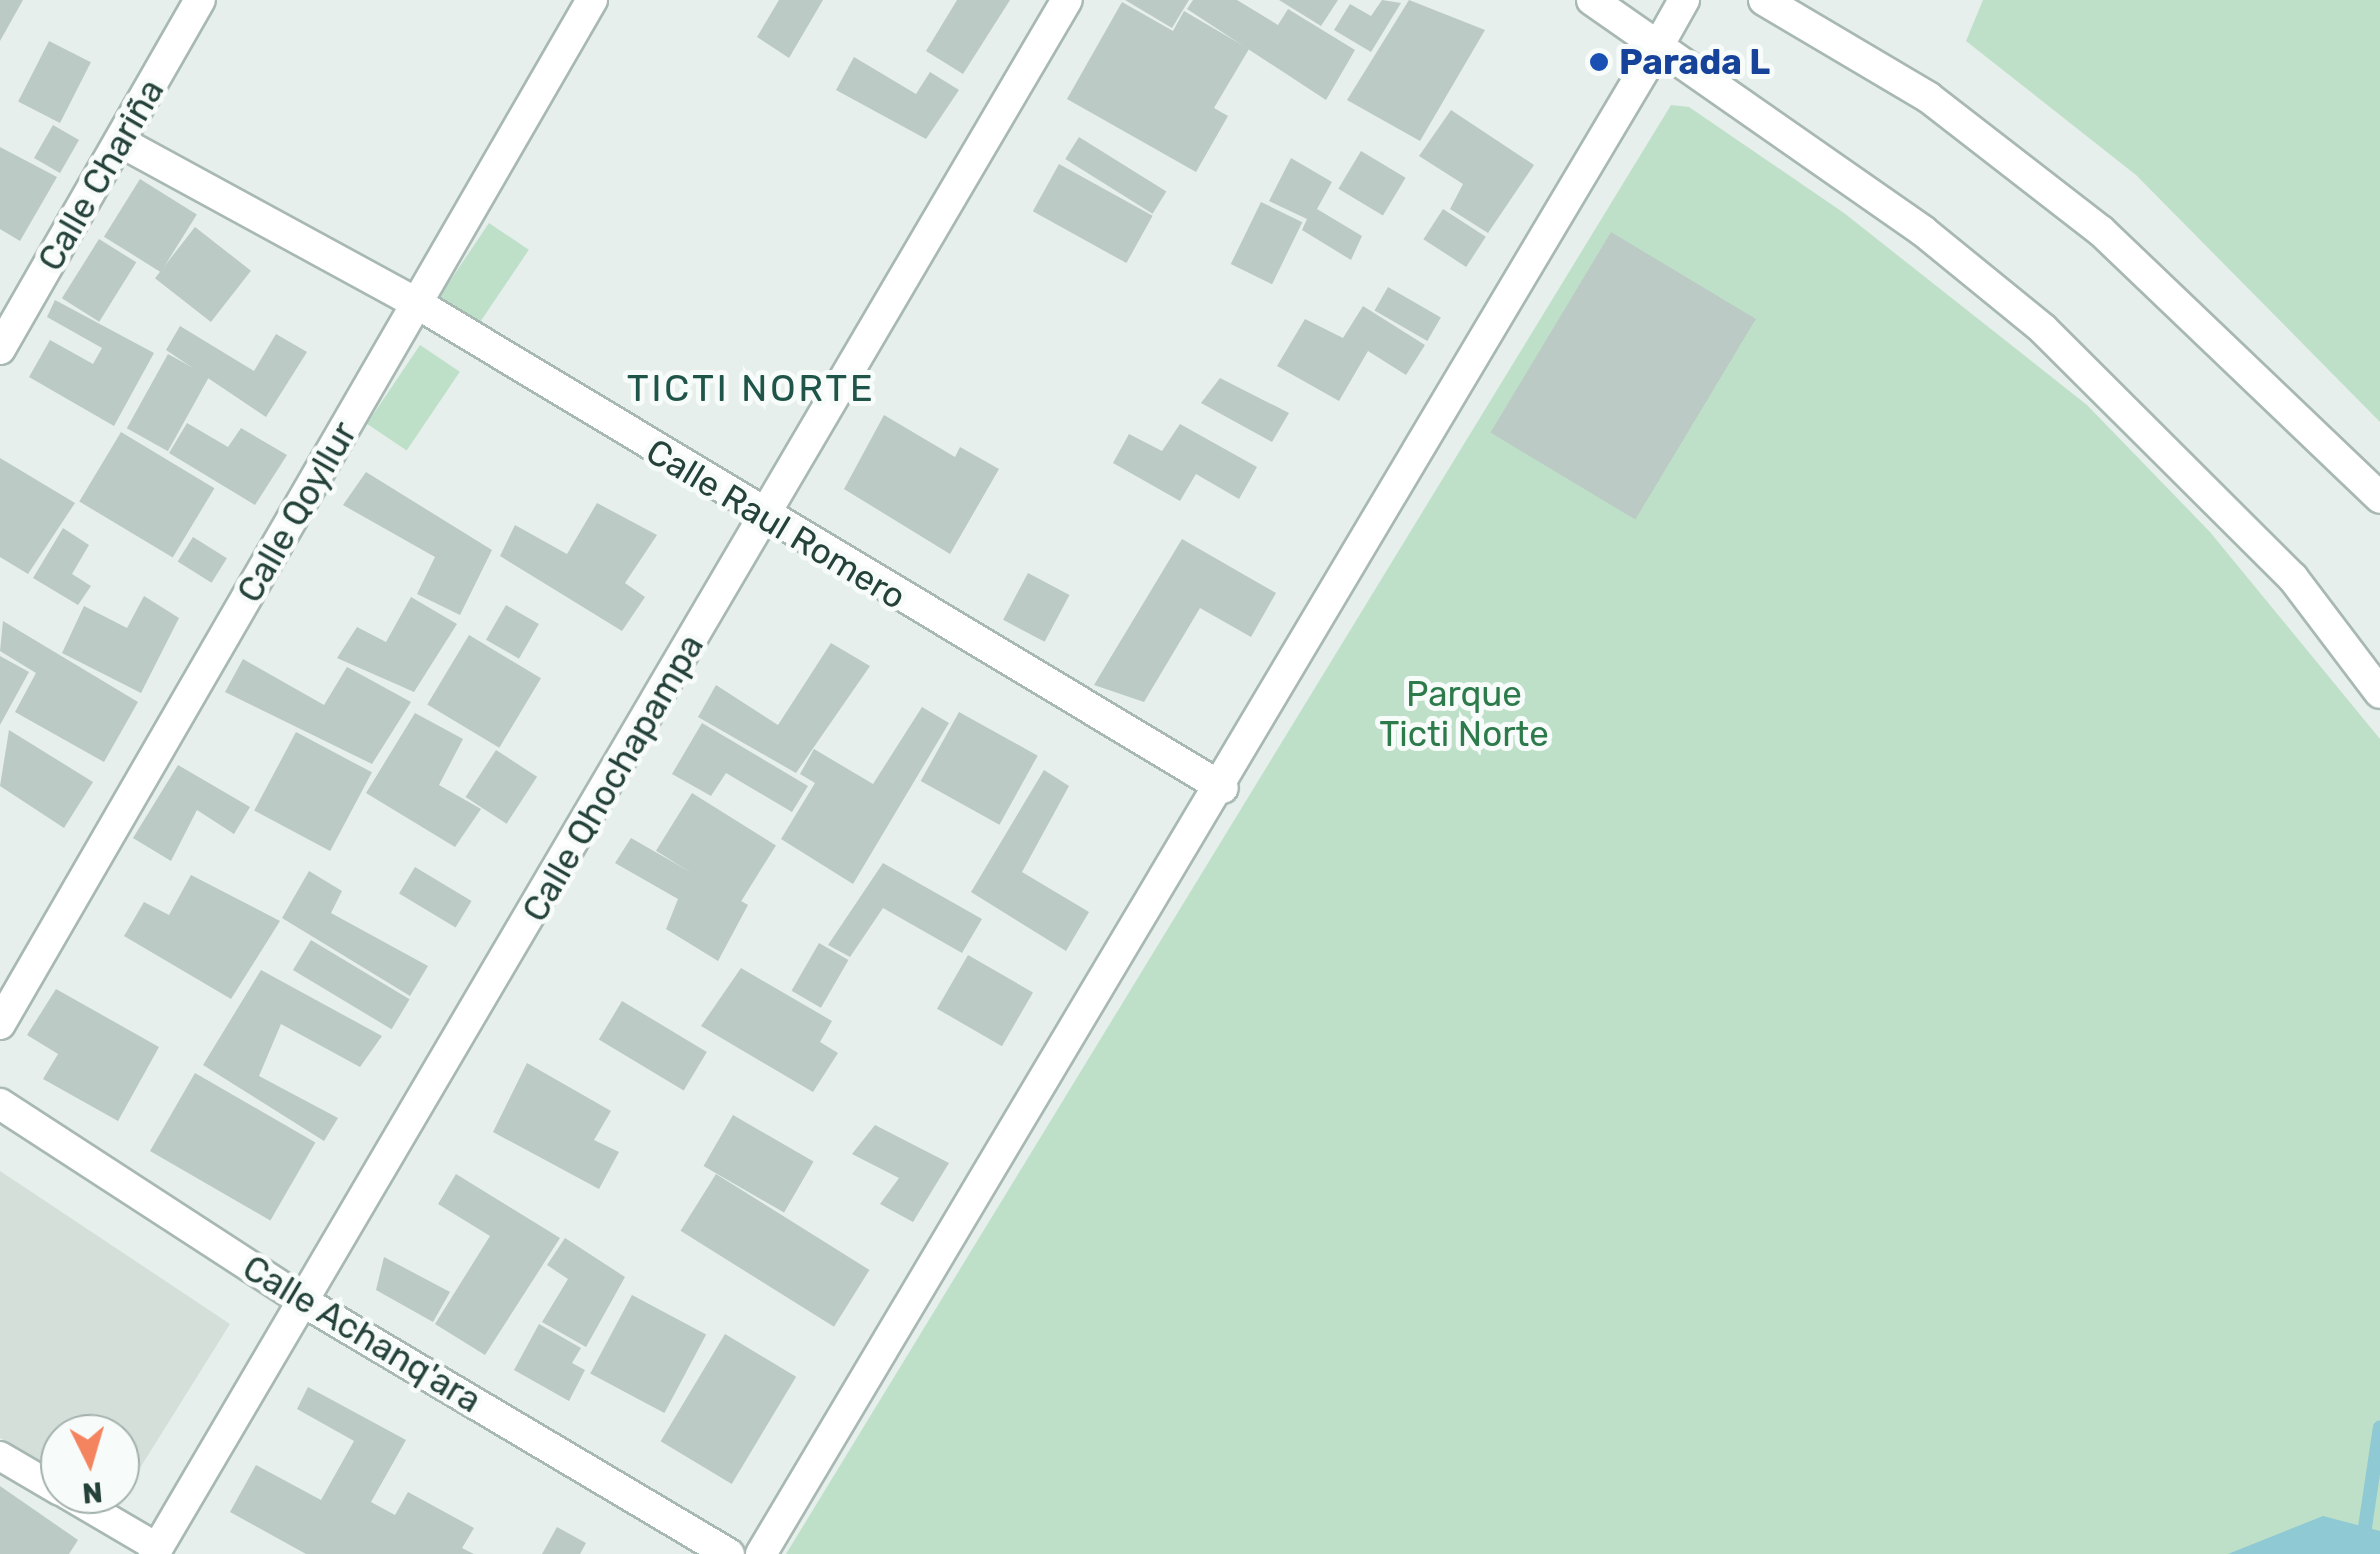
<!DOCTYPE html>
<meta charset="utf-8">
<style>
body{margin:0}
#map{position:relative;width:2380px;height:1554px;overflow:hidden;background:#e6efeb;font-family:Rubik,sans-serif}
div>[style]{position:absolute}
[style*='--x']{left:calc(var(--x)*1px);top:calc(var(--y)*1px);width:calc(var(--w)*1px);rotate:calc(var(--a)*1deg)}
.built>*{inset:0;background:#d4dfda}
.green>*{inset:0;background:#bfe0c8;transform-origin:0 0}
.water>*{inset:0;background:#8ec9d4}
.stream>*{height:14px;margin:-7px;padding:0 7px;transform-origin:7px;border-radius:7px;background:#8ec9d4}
.building>*{inset:0;background:#bbcac4;transform-origin:0 0}
.roads{filter:drop-shadow(2px 0 #a8b8b2) drop-shadow(-2px 0 #a8b8b2) drop-shadow(0 2px #a8b8b2) drop-shadow(0 -2px #a8b8b2)}
.service>*{height:28px;margin:-14px;padding:0 14px;transform-origin:14px;border-radius:14px;background:#fff}
.minor>*{height:30px;margin:-15px;padding:0 15px;transform-origin:15px;border-radius:15px;background:#fff}
.tertiary>*{height:30px;margin:-15px;padding:0 15px;transform-origin:15px;border-radius:15px;background:#fff}
.secondary>*{height:30px;margin:-15px;padding:0 15px;transform-origin:15px;border-radius:15px;background:#fff}
.dots>*{width:28px;height:28px;translate:-50% -50%;box-sizing:border-box;border:5px solid #f7fbf9;border-radius:50%}
span{translate:-50% -50%;white-space:nowrap;text-align:center;line-height:1.15;-webkit-text-stroke:10px #f7fbf9;paint-order:stroke}
.transit-label{font-size:35px;color:#164399;font-weight:700}
.left{translate:0 -50%;text-align:left}
.street-label{font-size:35px;color:#24423a}
.park-label{font-size:35px;color:#2d7a4b}
.neighbourhood-label{font-size:38px;color:#1f5548;letter-spacing:2.5px}
.north{position:absolute;left:40px;top:1414px;width:100px;height:100px;box-sizing:border-box;background:#f7fbf9;border:2px solid #a3b1ad;border-radius:50%;rotate:175deg;font-size:28px;font-weight:700;line-height:40px;text-align:center;color:#24423a}
.north::after{content:'';display:block;margin:auto;width:35px;height:45px;background:#f4845f;clip-path:polygon(50% 0,100% 100%,50% 72%,0 100%)}
</style>
<div id="map">
<div class="built">
<div style="clip-path:polygon(0 1171px,230px 1324px,120px 1500px,100px 1494px,120px 1494px,120px 1434px,60px 1434px,60px 1472px,0 1438px)"></div>
</div>
<div class="green">
<div style="clip-path:polygon(1983px 0,2380px 0,2380px 422px,2136px 175px,1966px 41px)"></div>
<div style="clip-path:polygon(1671px 105px,1689px 107px,1844px 213px,2087px 405px,2210px 532px,2380px 739px,2380px 1554px,786px 1554px)"></div>
<div style="left:489px;top:223px;width:48px;height:95px;rotate:34deg"></div>
<div style="left:420px;top:345px;width:48px;height:95px;rotate:34deg"></div>
</div>
<div class="water">
<div style="clip-path:polygon(2323px 1516px,2380px 1531px,2380px 1554px,2228px 1554px)"></div>
</div>
<div class="stream">
<div style="--x:2361;--y:1554;--w:128;--a:-81.5"></div>
</div>
<div class="building">
<div style="clip-path:polygon(0 0,23px 0,0 41px)"></div>
<div style="clip-path:polygon(779px 0,823px 0,789px 58px,757px 37px)"></div>
<div style="clip-path:polygon(957px 0,1010px 0,963px 74px,926px 51px)"></div>
<div style="clip-path:polygon(1125px 0,1189px 0,1172px 28px)"></div>
<div style="clip-path:polygon(1193px 0,1237px 0,1278px 25px,1288px 9px,1355px 50px,1326px 100px,1187px 9px)"></div>
<div style="clip-path:polygon(1279px 0,1338px 0,1321px 26px)"></div>
<div style="clip-path:polygon(1382px 0,1401px 3px,1371px 52px,1334px 30px,1350px 4px,1371px 16px)"></div>
<div style="clip-path:polygon(1409px 0,1485px 30px,1420px 141px,1347px 100px)"></div>
<div style="clip-path:polygon(1122px 2px,1173px 31px,1184px 11px,1249px 49px,1214px 108px,1228px 116px,1196px 172px,1067px 99px)"></div>
<div style="left:49px;top:41px;width:47px;height:68px;rotate:27deg"></div>
<div style="clip-path:polygon(854px 57px,916px 94px,930px 72px,959px 90px,926px 139px,836px 90px)"></div>
<div style="clip-path:polygon(1451px 110px,1534px 165px,1488px 233px,1450px 209px,1463px 184px,1419px 156px)"></div>
<div style="left:53px;top:125px;width:30px;height:38px;rotate:30deg"></div>
<div style="left:1079px;top:137px;width:103px;height:26px;rotate:32deg"></div>
<div style="clip-path:polygon(0 147px,57px 177px,20px 241px,0 229px)"></div>
<div style="left:1361px;top:151px;width:52px;height:44px;rotate:31deg"></div>
<div style="clip-path:polygon(1291px 158px,1332px 182px,1317px 209px,1362px 236px,1351px 260px,1302px 230px,1307px 219px,1269px 201px)"></div>
<div style="left:1059px;top:164px;width:107px;height:54px;rotate:29deg"></div>
<div style="left:140px;top:179px;width:67px;height:68px;rotate:32deg"></div>
<div style="left:1261px;top:202px;width:46px;height:69px;rotate:26deg"></div>
<div style="left:1443px;top:209px;width:51px;height:36px;rotate:33deg"></div>
<div style="left:195px;top:227px;width:71px;height:65px;rotate:38deg"></div>
<div style="left:1611px;top:232px;width:169px;height:234px;rotate:31deg"></div>
<div style="left:99px;top:239px;width:44px;height:70px;rotate:32deg"></div>
<div style="left:1388px;top:287px;width:61px;height:27px;rotate:30deg"></div>
<div style="clip-path:polygon(55px 300px,154px 353px,114px 426px,29px 377px,50px 340px,93px 364px,102px 348px,47px 317px)"></div>
<div style="clip-path:polygon(1363px 306px,1425px 345px,1406px 375px,1368px 351px,1339px 401px,1277px 366px,1305px 319px,1343px 338px)"></div>
<div style="clip-path:polygon(180px 326px,254px 371px,276px 334px,307px 352px,266px 417px,166px 350px)"></div>
<div style="left:168px;top:354px;width:47px;height:85px;rotate:29deg"></div>
<div style="clip-path:polygon(1220px 378px,1289px 413px,1272px 442px,1201px 403px)"></div>
<div style="clip-path:polygon(884px 415px,955px 457px,960px 447px,999px 469px,950px 554px,844px 489px)"></div>
<div style="clip-path:polygon(187px 423px,228px 447px,241px 428px,287px 455px,255px 505px,169px 453px)"></div>
<div style="clip-path:polygon(1180px 424px,1257px 467px,1239px 499px,1196px 474px,1180px 501px,1113px 463px,1129px 434px,1162px 451px)"></div>
<div style="left:121px;top:432px;width:109px;height:81px;rotate:31deg"></div>
<div style="clip-path:polygon(0 458px,75px 503px,28px 574px,0 557px)"></div>
<div style="clip-path:polygon(366px 472px,492px 550px,460px 615px,417px 594px,435px 557px,343px 505px)"></div>
<div style="clip-path:polygon(597px 503px,657px 535px,625px 583px,645px 597px,622px 631px,500px 556px,515px 525px,567px 554px)"></div>
<div style="clip-path:polygon(63px 528px,89px 545px,72px 574px,91px 586px,78px 605px,33px 578px)"></div>
<div style="left:193px;top:537px;width:40px;height:29px;rotate:32deg"></div>
<div style="clip-path:polygon(1182px 539px,1276px 593px,1251px 637px,1200px 608px,1144px 702px,1094px 685px)"></div>
<div style="left:1028px;top:573px;width:47px;height:53px;rotate:28deg"></div>
<div style="clip-path:polygon(144px 596px,179px 618px,141px 693px,62px 653px,84px 606px,127px 628px)"></div>
<div style="clip-path:polygon(411px 597px,457px 624px,414px 692px,337px 658px,357px 627px,386px 642px)"></div>
<div style="left:506px;top:605px;width:38px;height:40px;rotate:30deg"></div>
<div style="clip-path:polygon(3px 621px,138px 702px,104px 762px,15px 712px,36px 673px,0 651px)"></div>
<div style="left:469px;top:635px;width:84px;height:81px;rotate:31deg"></div>
<div style="clip-path:polygon(831px 643px,870px 666px,796px 773px,698px 717px,716px 685px,778px 725px)"></div>
<div style="clip-path:polygon(0 656px,29px 672px,0 725px)"></div>
<div style="clip-path:polygon(243px 659px,324px 705px,347px 667px,411px 702px,372px 764px,225px 692px)"></div>
<div style="clip-path:polygon(922px 707px,949px 723px,853px 884px,781px 839px,815px 783px,800px 774px,814px 749px,873px 784px)"></div>
<div style="left:959px;top:712px;width:90px;height:79px;rotate:29deg"></div>
<div style="clip-path:polygon(415px 713px,463px 739px,439px 785px,481px 809px,455px 847px,366px 793px)"></div>
<div style="clip-path:polygon(702px 723px,808px 786px,792px 812px,726px 773px,711px 796px,672px 774px)"></div>
<div style="clip-path:polygon(9px 730px,93px 782px,64px 828px,0 786px)"></div>
<div style="left:296px;top:732px;width:86px;height:89px;rotate:28deg"></div>
<div style="left:496px;top:750px;width:49px;height:56px;rotate:33deg"></div>
<div style="clip-path:polygon(178px 765px,250px 807px,234px 834px,197px 810px,171px 861px,133px 838px)"></div>
<div style="clip-path:polygon(1044px 770px,1069px 786px,1022px 872px,1089px 912px,1066px 951px,971px 892px)"></div>
<div style="left:692px;top:793px;width:99px;height:68px;rotate:32deg"></div>
<div style="clip-path:polygon(631px 838px,748px 905px,718px 961px,666px 929px,678px 899px,615px 863px)"></div>
<div style="clip-path:polygon(883px 863px,982px 919px,962px 953px,883px 908px,850px 957px,828px 945px)"></div>
<div style="left:415px;top:867px;width:66px;height:31px;rotate:31deg"></div>
<div style="clip-path:polygon(309px 871px,342px 891px,331px 913px,428px 966px,410px 996px,282px 918px)"></div>
<div style="clip-path:polygon(191px 875px,280px 921px,231px 999px,124px 936px,144px 902px,169px 915px)"></div>
<div style="left:311px;top:940px;width:115px;height:35px;rotate:31deg"></div>
<div style="left:819px;top:943px;width:34px;height:55px;rotate:30deg"></div>
<div style="left:968px;top:955px;width:75px;height:62px;rotate:30deg"></div>
<div style="clip-path:polygon(741px 968px,832px 1021px,820px 1042px,838px 1053px,813px 1092px,701px 1026px)"></div>
<div style="clip-path:polygon(261px 970px,382px 1036px,360px 1067px,281px 1024px,259px 1076px,338px 1118px,324px 1141px,203px 1065px)"></div>
<div style="clip-path:polygon(56px 989px,159px 1047px,118px 1121px,43px 1079px,58px 1054px,27px 1035px)"></div>
<div style="left:622px;top:1001px;width:99px;height:45px;rotate:31deg"></div>
<div style="clip-path:polygon(527px 1063px,611px 1111px,594px 1140px,619px 1152px,599px 1189px,493px 1132px)"></div>
<div style="left:195px;top:1073px;width:139px;height:90px;rotate:30deg"></div>
<div style="left:733px;top:1115px;width:93px;height:59px;rotate:30deg"></div>
<div style="clip-path:polygon(875px 1125px,949px 1163px,913px 1222px,880px 1204px,899px 1178px,852px 1154px)"></div>
<div style="clip-path:polygon(456px 1174px,560px 1238px,485px 1355px,435px 1324px,490px 1236px,438px 1204px)"></div>
<div style="left:716px;top:1174px;width:181px;height:67px;rotate:32deg"></div>
<div style="clip-path:polygon(565px 1238px,625px 1277px,586px 1347px,542px 1322px,568px 1279px,547px 1265px)"></div>
<div style="clip-path:polygon(384px 1257px,450px 1292px,433px 1322px,376px 1290px)"></div>
<div style="left:632px;top:1295px;width:84px;height:89px;rotate:28deg"></div>
<div style="clip-path:polygon(539px 1324px,581px 1348px,572px 1363px,585px 1370px,569px 1401px,514px 1370px)"></div>
<div style="left:725px;top:1334px;width:83px;height:125px;rotate:31deg"></div>
<div style="clip-path:polygon(308px 1387px,406px 1440px,371px 1502px,395px 1515px,408px 1492px,474px 1528px,462px 1548px,474px 1554px,306px 1554px,230px 1512px,256px 1465px,321px 1500px,354px 1441px,297px 1409px)"></div>
<div style="clip-path:polygon(0 1486px,78px 1540px,69px 1554px,0 1554px)"></div>
<div style="clip-path:polygon(557px 1527px,586px 1543px,580px 1554px,542px 1554px)"></div>
</div>
<div class="roads">
<div class="service">
<div style="--x:0;--y:1456;--w:69;--a:30.3"></div>
<div style="--x:66;--y:1494;--w:107;--a:30.4"></div>
</div>
<div class="minor">
<div style="--x:121;--y:142;--w:338;--a:28.6"></div>
<div style="--x:418;--y:304;--w:939;--a:31.02"></div>
<div style="--x:0;--y:349;--w:402;--a:-60.2"></div>
<div style="--x:0;--y:1024;--w:1183;--a:-59.97"></div>
<div style="--x:0;--y:1104;--w:365;--a:33"></div>
<div style="--x:306;--y:1303;--w:492;--a:30.7"></div>
<div style="--x:761;--y:1554;--w:1760;--a:-59.25"></div>
</div>
<div class="tertiary">
<div style="--x:154;--y:1554;--w:1802;--a:-59.57"></div>
</div>
<div class="secondary">
<div style="--x:1592;--y:0;--w:404;--a:34.9"></div>
<div style="--x:1923;--y:231;--w:155;--a:39.2"></div>
<div style="--x:2043;--y:329;--w:353;--a:44.9"></div>
<div style="--x:2293;--y:578;--w:144;--a:52.9"></div>
<div style="--x:1764;--y:0;--w:191;--a:30.6"></div>
<div style="--x:1928;--y:97;--w:219;--a:37.8"></div>
<div style="--x:2101;--y:231;--w:386;--a:43.7"></div>
<div style="--x:1661;--y:41;--w:47;--a:-60.7"></div>
</div>
</div>
<div class="dots">
<div style="left:1599px;top:62px;background:#1a4fb4"></div>
</div>
<div class="transit-label">
<span class="left" style="left:1619px;top:62px">Parada L</span>
</div>
<div class="street-label">
<span style="left:101px;top:175px;rotate:-60deg">Calle Chariña</span>
<span style="left:297px;top:512px;rotate:-60deg">Calle Qoyllur</span>
<span style="left:776px;top:524px;rotate:31deg">Calle Raul Romero</span>
<span style="left:613px;top:778px;rotate:-60deg">Calle Qhochapampa</span>
<span style="left:362px;top:1334px;rotate:31deg">Calle Achanq'ara</span>
</div>
<div class="park-label">
<span style="left:1464px;top:714px">Parque<br>Ticti Norte</span>
</div>
<div class="neighbourhood-label">
<span style="left:751px;top:389px">TICTI NORTE</span>
</div>
<div class="north">N</div>
</div>
